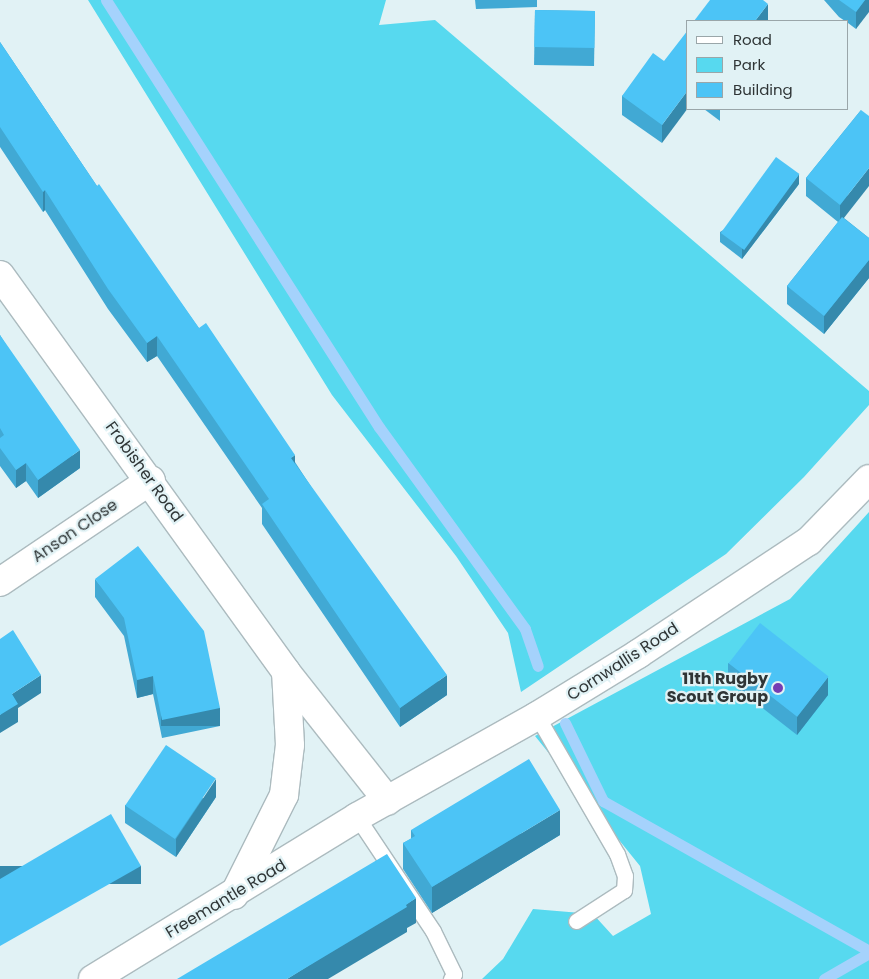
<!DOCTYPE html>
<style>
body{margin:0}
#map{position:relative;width:869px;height:979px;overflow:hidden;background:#e1f2f5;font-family:Poppins,sans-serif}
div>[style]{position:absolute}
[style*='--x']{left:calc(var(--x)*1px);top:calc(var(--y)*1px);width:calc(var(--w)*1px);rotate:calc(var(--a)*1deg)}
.green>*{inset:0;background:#57d9ef}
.stream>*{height:11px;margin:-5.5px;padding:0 5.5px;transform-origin:5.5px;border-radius:5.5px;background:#a5d2fc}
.roads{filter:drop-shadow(1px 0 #acbbbf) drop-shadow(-1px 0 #acbbbf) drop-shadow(0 1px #acbbbf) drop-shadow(0 -1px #acbbbf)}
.lane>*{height:15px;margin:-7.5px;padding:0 7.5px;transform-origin:7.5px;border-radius:7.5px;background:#fff}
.street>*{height:28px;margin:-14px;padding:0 14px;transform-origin:14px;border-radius:14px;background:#fff}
.wall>*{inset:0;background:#41a9d4;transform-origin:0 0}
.shaded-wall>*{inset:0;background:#3589ac;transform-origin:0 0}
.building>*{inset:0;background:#4cc4f6;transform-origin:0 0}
.dots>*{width:14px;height:14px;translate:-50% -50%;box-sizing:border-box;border:2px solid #e1f2f5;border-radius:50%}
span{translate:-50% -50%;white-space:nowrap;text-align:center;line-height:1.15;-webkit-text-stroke:4.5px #e1f2f5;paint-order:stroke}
.street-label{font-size:16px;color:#2f3536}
.poi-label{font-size:16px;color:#2f3536;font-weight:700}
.right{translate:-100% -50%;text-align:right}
.legend{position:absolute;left:686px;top:20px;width:162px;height:90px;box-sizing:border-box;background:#e1f2f5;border:1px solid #9aa6a9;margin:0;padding:6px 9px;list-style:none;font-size:15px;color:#2f3536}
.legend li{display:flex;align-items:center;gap:10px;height:25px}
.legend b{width:25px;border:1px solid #9aa6a9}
</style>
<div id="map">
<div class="green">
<div style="clip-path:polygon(88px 0,386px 0,379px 25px,435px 20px,869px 391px,869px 405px,804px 477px,726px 554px,521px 692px,508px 633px,456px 556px,332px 395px)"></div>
<div style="clip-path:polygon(869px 512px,869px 979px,482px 979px,503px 959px,533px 909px,593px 914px,613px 936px,651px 914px,640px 866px,535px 736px,790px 599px)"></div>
</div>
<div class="stream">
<div style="--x:106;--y:0;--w:507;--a:57.41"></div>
<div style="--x:379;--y:427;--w:249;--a:54.1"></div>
<div style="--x:525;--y:629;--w:39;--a:71"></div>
<div style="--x:565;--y:723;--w:87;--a:64"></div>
<div style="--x:603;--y:801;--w:305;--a:29.4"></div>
<div style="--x:824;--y:979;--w:52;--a:-30"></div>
</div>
<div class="roads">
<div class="lane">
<div style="--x:537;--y:716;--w:160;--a:59.9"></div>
<div style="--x:617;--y:854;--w:23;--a:70"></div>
<div style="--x:625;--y:876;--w:14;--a:94"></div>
<div style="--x:624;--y:890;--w:57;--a:147.1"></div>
<div style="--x:357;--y:817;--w:137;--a:56.3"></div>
<div style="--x:433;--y:931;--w:48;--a:64"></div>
<div style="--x:454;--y:974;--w:6;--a:121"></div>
</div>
<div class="street">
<div style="--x:0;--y:275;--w:489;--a:54.2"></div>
<div style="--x:286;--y:672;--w:164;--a:51.7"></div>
<div style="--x:0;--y:582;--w:182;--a:-34"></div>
<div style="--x:234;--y:895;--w:112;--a:-63.4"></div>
<div style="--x:284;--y:795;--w:50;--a:-83.2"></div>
<div style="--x:290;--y:745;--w:73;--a:-93.1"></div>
<div style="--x:93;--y:979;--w:310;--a:-31.5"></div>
<div style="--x:357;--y:817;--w:206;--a:-29.3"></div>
<div style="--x:537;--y:716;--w:119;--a:-31.5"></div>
<div style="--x:638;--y:654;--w:205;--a:-33.5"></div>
<div style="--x:809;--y:541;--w:86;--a:-45.9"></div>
</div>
</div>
<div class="wall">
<div style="clip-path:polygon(475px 0,537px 0,537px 7px,476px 9px)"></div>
<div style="clip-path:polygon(824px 0,869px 0,856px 29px,848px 23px,848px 21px,845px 21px,839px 17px)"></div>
<div style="left:535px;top:10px;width:60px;height:55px;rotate:1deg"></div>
<div style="clip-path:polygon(0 42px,97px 186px,295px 462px,447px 695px,400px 727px,262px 524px,262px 508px,157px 356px,147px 362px,108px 309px,45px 210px,43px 212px,0 147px)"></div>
<div style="clip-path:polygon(664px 61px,662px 143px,622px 115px,622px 96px)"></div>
<div style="clip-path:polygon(704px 109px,720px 109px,720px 121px)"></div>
<div style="clip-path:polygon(861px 110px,844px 218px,869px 238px,869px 278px,824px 334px,787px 304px,787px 286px,838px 222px,806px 196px,806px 178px)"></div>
<div style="clip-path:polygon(799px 184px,742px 259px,720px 242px,720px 232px)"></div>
<div style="clip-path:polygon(0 335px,80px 468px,38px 498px,26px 481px,16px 488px,0 466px)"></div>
<div style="clip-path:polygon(95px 579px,220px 726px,162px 738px,153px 694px,137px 698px,124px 636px,95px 597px)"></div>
<div style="clip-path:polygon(728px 663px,828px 695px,797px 735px,728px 681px)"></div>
<div style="clip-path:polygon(216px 797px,176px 857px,125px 823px,125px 805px)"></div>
<div style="clip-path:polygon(411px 830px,560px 835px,432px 913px,403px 869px,403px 843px,411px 839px)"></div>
</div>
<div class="shaded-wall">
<div style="clip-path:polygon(865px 0,869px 0,869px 12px,856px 29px,856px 12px)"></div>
<div style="clip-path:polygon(768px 4px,768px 21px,755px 21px)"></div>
<div style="clip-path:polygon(688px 90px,688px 108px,662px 143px,662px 125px)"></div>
<div style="clip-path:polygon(869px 168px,869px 186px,840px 223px,840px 205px)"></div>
<div style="clip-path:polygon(799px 174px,799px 184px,742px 259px,742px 249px)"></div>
<div style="clip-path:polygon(45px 190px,45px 210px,43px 212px,43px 192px)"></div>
<div style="clip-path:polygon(869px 260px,869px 278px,824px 334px,824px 316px)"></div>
<div style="clip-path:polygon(157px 336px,157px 356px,147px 362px,147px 343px)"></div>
<div style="clip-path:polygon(80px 450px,80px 468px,38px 498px,38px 480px)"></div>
<div style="clip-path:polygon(295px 455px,295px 475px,291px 458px)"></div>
<div style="clip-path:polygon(26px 463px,26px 481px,16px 488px,16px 470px)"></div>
<div style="clip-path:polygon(41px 675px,41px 693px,18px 708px,18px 722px,0 733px,0 715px,12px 694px)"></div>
<div style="clip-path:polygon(447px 675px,447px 695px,400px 727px,400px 708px)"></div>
<div style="clip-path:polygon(153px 676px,153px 694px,137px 698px,137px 680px)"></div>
<div style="clip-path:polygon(828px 677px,828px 695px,797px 735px,797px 717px)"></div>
<div style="left:220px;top:708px;width:18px;height:59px;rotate:90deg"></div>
<div style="clip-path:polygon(216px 779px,216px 797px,176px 857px,176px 839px)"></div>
<div style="clip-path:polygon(560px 810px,560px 835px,432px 913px,432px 887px)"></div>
<div style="left:141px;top:866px;width:18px;height:162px;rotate:90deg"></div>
<div style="clip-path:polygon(416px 898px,416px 923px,407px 928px,407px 932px,328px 979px,287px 979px)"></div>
</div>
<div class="building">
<div style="clip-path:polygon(710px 0,763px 0,768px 4px,755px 21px,694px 21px)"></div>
<div style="clip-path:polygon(839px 0,865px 0,856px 12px)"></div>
<div style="left:535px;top:10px;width:60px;height:37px;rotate:1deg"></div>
<div style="clip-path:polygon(688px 30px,688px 90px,662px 125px,622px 96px,653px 53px,664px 61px)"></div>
<div style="clip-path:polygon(0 42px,97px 186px,99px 184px,199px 328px,206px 323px,295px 455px,291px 458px,447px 675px,400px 708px,262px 504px,269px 499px,157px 336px,147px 343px,108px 289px,45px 190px,43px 192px,0 127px)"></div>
<div style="clip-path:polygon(861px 110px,869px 116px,869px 168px,840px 205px,806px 178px)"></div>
<div style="left:776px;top:157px;width:29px;height:94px;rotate:36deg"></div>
<div style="clip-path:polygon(842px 217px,869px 238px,869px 260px,824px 316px,787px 286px)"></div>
<div style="clip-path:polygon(0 335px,80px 450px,38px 480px,26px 463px,16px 470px,0 448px,0 438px,4px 435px,0 428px)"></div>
<div style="clip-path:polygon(138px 546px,204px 631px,220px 708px,162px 720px,153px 676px,137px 680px,124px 618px,95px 579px)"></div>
<div style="left:760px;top:623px;width:87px;height:51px;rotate:38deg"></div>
<div style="clip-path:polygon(13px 630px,41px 675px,12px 694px,18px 704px,0 715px,0 639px)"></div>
<div style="left:166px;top:745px;width:60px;height:73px;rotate:34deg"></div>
<div style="clip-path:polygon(529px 759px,560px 810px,432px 887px,403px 843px,415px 836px,411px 830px)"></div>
<div style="clip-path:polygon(111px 814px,141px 866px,0 946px,0 879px)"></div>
<div style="clip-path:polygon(387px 854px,416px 898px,406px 905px,407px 907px,287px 979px,177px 979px)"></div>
</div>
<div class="dots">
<div style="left:778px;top:688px;background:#743db3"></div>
</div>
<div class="street-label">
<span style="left:144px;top:472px;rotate:54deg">Frobisher Road</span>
<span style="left:75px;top:531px;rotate:-34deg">Anson Close</span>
<span style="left:623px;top:662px;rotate:-33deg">Cornwallis Road</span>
<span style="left:226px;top:899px;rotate:-31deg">Freemantle Road</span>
</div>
<div class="poi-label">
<span class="right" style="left:768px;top:688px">11th Rugby<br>Scout Group</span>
</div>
<ul class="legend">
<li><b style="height:6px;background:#fff"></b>Road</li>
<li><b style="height:14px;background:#57d9ef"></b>Park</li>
<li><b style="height:14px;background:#4cc4f6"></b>Building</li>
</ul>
</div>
